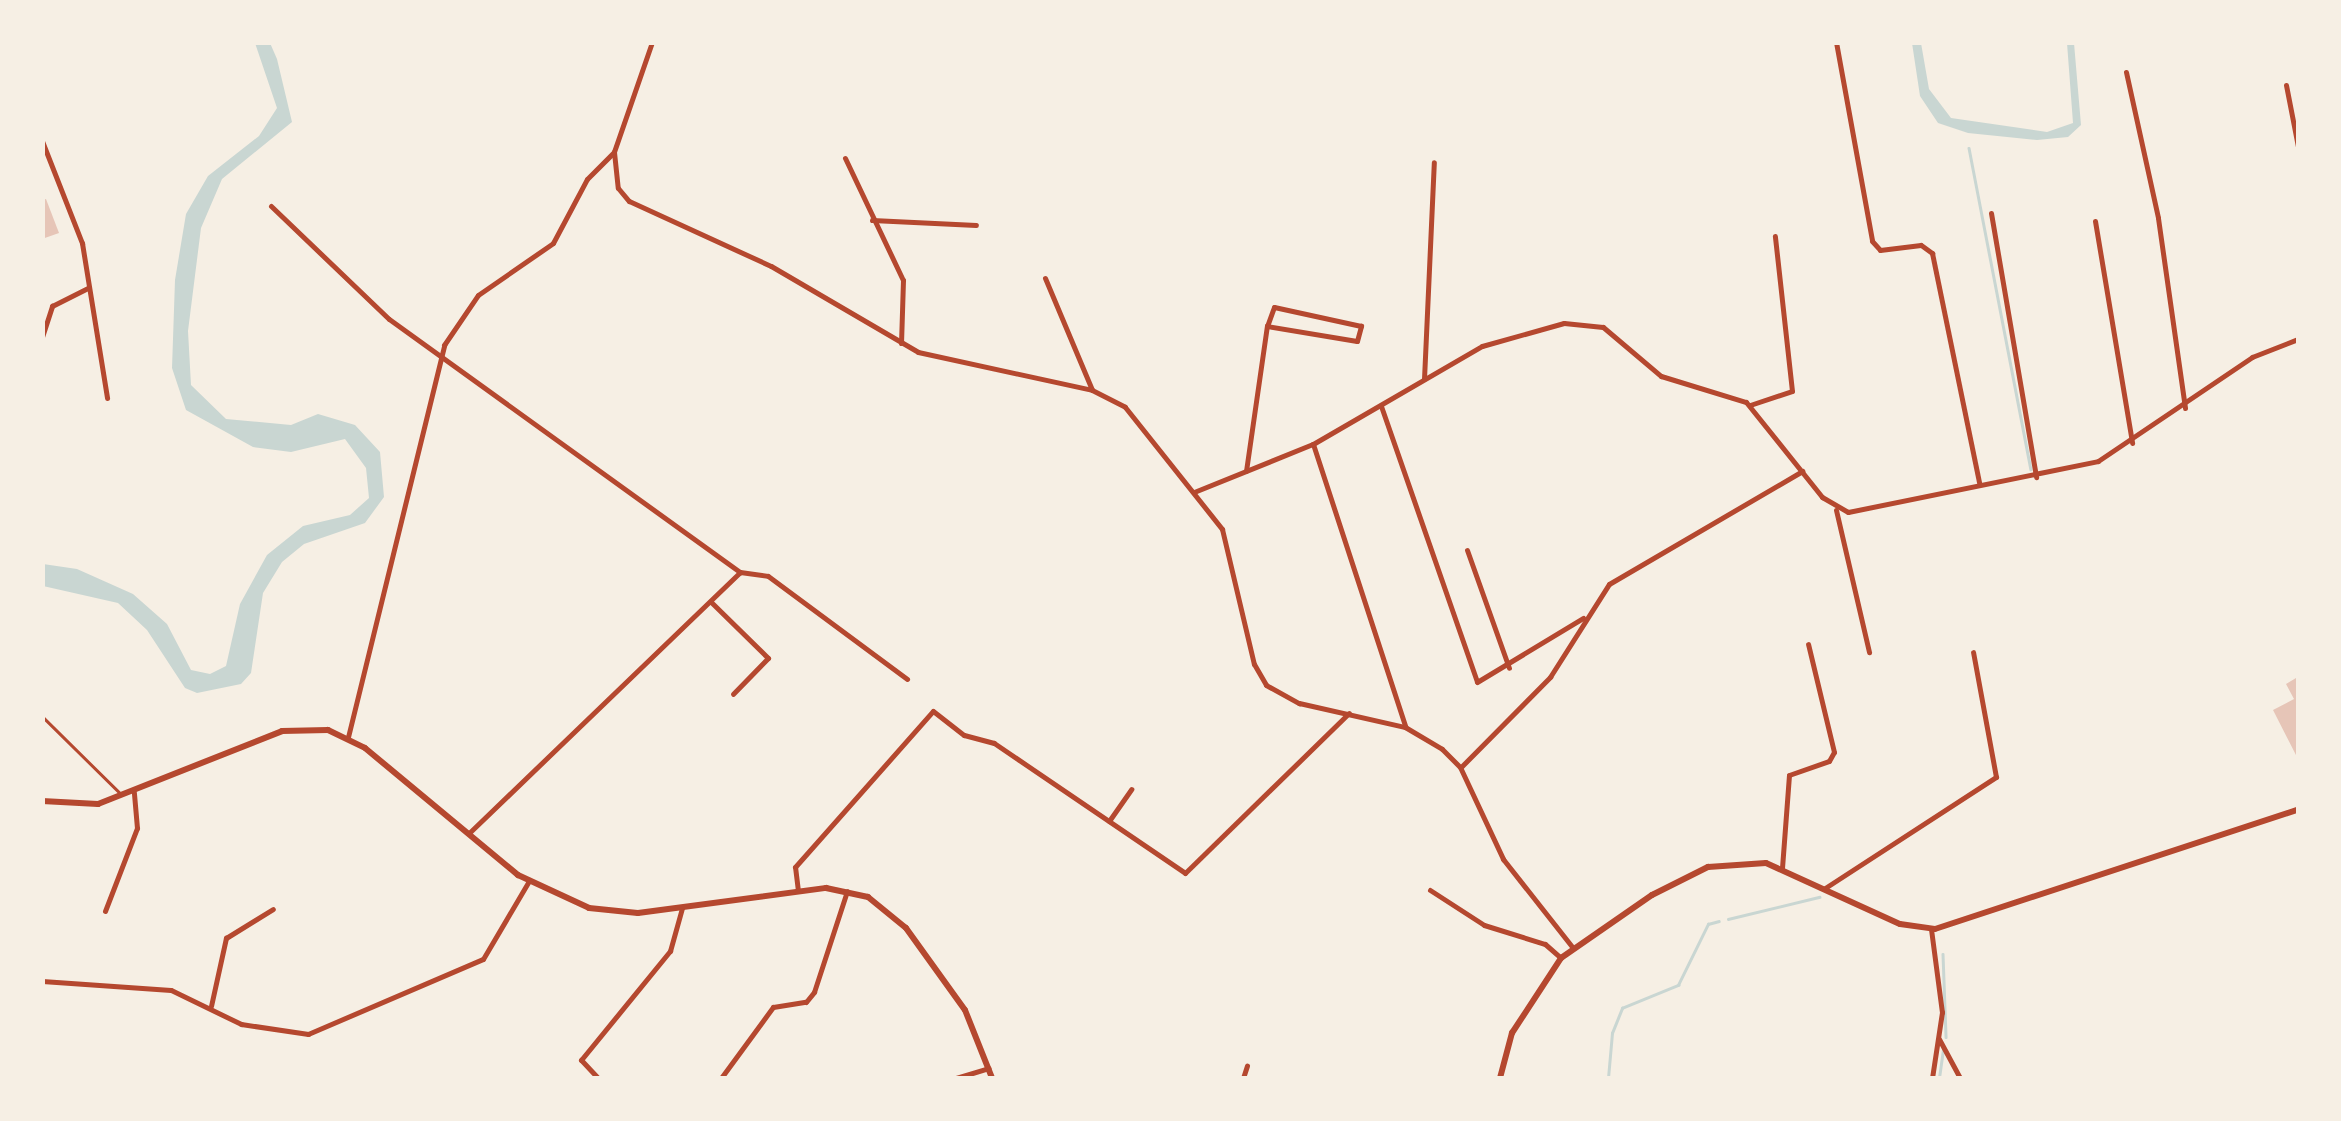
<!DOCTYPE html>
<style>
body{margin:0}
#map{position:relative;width:2341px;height:1121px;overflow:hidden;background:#f6efe4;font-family:"Source Sans 3",sans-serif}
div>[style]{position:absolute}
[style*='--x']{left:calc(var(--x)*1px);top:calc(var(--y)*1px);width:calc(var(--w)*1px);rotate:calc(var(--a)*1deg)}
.water>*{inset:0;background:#c9d6d2}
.stream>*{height:2.5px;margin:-1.25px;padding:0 1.25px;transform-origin:1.25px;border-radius:1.25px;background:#c9d6d2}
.building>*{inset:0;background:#e6c5b7}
.service>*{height:2.5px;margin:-1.25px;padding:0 1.25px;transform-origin:1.25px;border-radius:1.25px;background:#b5482f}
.minor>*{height:5px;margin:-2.5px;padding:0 2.5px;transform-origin:2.5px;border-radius:2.5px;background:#b5482f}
.tertiary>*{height:6px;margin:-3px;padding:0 3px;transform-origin:3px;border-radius:3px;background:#b5482f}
span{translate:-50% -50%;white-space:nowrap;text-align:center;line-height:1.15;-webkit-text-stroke:8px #f6efe4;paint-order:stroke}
.frame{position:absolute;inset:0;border:45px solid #f6efe4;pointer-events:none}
</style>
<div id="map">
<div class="water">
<div style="clip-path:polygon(255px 43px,270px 43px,277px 59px,292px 122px,222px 179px,201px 228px,188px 331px,191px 385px,226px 419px,291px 425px,318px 414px,355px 425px,380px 452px,384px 497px,365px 523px,304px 544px,282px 562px,263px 593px,251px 673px,241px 684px,197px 693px,185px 688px,147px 630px,118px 603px,43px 586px,43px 564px,77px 569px,133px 594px,167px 624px,191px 670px,210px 674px,226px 666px,240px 604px,267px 555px,303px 526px,350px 515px,369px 498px,366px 468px,345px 439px,291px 452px,253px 447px,186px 410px,172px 368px,175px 280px,186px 214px,208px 176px,259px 136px,277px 108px)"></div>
<div style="clip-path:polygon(1912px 43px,1921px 43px,1929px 89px,1951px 118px,2047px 132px,2073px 123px,2067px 43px,2074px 43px,2081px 125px,2068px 137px,2037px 140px,1968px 133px,1938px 123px,1920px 96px)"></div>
</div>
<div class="stream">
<div style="--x:1969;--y:148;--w:327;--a:79.1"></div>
<div style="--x:1728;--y:919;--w:94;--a:-13.6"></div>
<div style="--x:1943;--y:954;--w:83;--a:87.9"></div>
<div style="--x:1608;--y:1078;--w:45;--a:-84.9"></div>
<div style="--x:1612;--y:1033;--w:27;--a:-68"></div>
<div style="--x:1622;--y:1008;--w:61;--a:-22.3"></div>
<div style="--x:1678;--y:985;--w:68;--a:-63.8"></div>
<div style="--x:1708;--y:924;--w:11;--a:-15"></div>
<div style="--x:1939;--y:1078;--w:29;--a:-82"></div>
</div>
<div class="building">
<div style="clip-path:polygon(46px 199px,59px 233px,42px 239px,42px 200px)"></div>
<div style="clip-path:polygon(2296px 678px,2298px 683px,2298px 759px,2273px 710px,2294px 699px,2286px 684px)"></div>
</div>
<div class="service">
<div style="--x:42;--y:716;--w:108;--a:44.6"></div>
</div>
<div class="minor">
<div style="--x:652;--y:42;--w:116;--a:109.1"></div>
<div style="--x:614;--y:152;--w:36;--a:84"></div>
<div style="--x:618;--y:188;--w:17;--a:50"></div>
<div style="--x:629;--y:201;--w:156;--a:24.6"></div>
<div style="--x:771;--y:266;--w:170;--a:30.3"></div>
<div style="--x:918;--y:352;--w:178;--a:12.3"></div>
<div style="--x:1092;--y:390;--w:37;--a:27"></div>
<div style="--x:1125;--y:407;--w:156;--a:51.5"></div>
<div style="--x:1222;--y:529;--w:139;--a:76.7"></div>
<div style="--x:1254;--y:664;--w:24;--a:60"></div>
<div style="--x:1266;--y:685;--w:38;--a:29"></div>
<div style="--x:1299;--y:703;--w:109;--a:12.8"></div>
<div style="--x:1405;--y:727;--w:43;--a:30.7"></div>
<div style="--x:1442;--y:749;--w:25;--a:45"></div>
<div style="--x:1460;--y:767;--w:102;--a:64.9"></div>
<div style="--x:1503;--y:859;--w:113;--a:51.8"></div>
<div style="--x:1836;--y:42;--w:202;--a:79.7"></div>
<div style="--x:1872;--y:241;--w:12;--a:48"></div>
<div style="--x:1880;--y:250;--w:41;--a:-7"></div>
<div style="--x:1921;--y:245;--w:14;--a:36"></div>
<div style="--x:1932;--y:253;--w:234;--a:78.4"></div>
<div style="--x:2126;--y:72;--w:149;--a:77.6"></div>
<div style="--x:2158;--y:218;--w:192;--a:81.9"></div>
<div style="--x:2286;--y:85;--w:63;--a:79"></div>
<div style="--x:42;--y:141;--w:110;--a:68.6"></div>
<div style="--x:82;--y:243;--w:157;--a:80.8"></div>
<div style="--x:845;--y:158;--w:135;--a:64.6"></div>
<div style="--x:903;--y:280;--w:63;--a:91.8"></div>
<div style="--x:271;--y:206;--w:163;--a:43.8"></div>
<div style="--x:389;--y:319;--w:433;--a:35.8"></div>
<div style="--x:1991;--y:213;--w:268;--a:80.3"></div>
<div style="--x:872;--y:220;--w:104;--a:2.8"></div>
<div style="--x:2095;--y:221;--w:225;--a:80.5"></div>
<div style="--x:1045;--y:278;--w:121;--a:67.2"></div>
<div style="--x:42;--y:337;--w:33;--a:-72"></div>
<div style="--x:52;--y:306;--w:40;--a:-26.6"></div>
<div style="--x:1424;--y:379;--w:217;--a:-87.4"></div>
<div style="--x:1750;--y:405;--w:44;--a:-18.4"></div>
<div style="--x:1792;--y:391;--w:156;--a:-96.3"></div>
<div style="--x:1381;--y:406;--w:292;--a:70.8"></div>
<div style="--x:1477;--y:682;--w:124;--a:-31.1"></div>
<div style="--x:1313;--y:444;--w:297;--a:71.9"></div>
<div style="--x:1246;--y:471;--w:147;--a:-81.8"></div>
<div style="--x:1267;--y:326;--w:91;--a:9.5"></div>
<div style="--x:1357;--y:341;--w:16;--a:-75"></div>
<div style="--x:1361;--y:326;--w:89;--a:-167.7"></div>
<div style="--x:1274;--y:307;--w:20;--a:110"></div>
<div style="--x:1194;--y:492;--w:128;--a:-22"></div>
<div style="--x:1313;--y:444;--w:195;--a:-30.1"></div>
<div style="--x:1482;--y:346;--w:85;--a:-15.7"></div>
<div style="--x:1564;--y:323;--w:39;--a:6"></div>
<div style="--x:1603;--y:327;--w:76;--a:40.2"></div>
<div style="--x:1661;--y:376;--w:89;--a:17"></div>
<div style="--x:1746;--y:402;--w:122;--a:51.3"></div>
<div style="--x:1822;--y:497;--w:30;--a:30"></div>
<div style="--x:1848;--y:512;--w:255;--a:-11.5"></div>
<div style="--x:2098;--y:461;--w:186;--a:-34"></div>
<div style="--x:2252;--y:357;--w:49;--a:-21.4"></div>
<div style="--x:1836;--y:510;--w:146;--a:76.9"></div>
<div style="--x:1467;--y:550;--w:125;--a:70.4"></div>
<div style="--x:740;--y:572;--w:28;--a:8"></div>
<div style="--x:768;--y:576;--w:173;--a:36.5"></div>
<div style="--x:711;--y:602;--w:80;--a:44.5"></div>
<div style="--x:768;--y:658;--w:50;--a:134.2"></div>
<div style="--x:348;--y:737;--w:404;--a:-76.2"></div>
<div style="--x:444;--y:345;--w:60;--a:-55.8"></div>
<div style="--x:478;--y:295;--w:91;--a:-34.7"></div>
<div style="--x:553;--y:243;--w:72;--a:-62"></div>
<div style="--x:587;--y:179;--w:38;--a:-45"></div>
<div style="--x:1461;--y:767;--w:127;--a:-45.3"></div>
<div style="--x:1550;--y:677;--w:110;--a:-57.6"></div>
<div style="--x:1609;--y:584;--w:224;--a:-30.3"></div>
<div style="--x:1109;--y:821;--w:39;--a:-55"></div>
<div style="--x:469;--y:833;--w:376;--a:-43.9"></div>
<div style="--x:1782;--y:868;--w:93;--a:-85.7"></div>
<div style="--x:1789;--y:775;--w:42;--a:-19.3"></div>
<div style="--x:1829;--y:761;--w:10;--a:-61"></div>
<div style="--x:1834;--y:752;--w:111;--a:-103.5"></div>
<div style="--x:1825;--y:888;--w:204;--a:-33"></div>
<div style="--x:1996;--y:777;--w:127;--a:-100.4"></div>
<div style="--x:1430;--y:890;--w:64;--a:32.9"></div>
<div style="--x:1484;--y:925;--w:64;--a:17.3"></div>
<div style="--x:1545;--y:944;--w:21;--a:41"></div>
<div style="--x:798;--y:891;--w:24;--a:-97"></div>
<div style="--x:795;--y:867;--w:208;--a:-48.5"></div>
<div style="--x:933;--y:711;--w:39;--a:38"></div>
<div style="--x:964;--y:735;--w:31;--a:15"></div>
<div style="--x:994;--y:743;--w:231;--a:34.2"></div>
<div style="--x:1185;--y:873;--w:229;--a:-44.3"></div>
<div style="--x:105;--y:911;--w:89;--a:-68.9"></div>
<div style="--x:137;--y:828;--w:36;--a:-95"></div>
<div style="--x:1931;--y:929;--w:84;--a:82.5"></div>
<div style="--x:1942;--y:1012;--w:67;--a:98.6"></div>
<div style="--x:42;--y:981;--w:129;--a:4"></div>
<div style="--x:171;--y:990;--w:78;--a:25.9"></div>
<div style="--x:241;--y:1024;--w:68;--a:8.5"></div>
<div style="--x:308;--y:1034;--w:190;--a:-23.2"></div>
<div style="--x:483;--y:959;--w:91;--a:-59.5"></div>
<div style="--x:211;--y:1006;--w:70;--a:-77.6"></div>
<div style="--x:226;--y:938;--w:55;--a:-31.7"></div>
<div style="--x:1939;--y:1039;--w:44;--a:61.7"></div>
<div style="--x:598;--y:1078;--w:25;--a:-133"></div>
<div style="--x:581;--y:1060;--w:141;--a:-50.8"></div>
<div style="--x:670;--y:951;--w:45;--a:-74.4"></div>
<div style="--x:721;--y:1078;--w:88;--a:-53.8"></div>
<div style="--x:773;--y:1007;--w:33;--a:-9"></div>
<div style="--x:806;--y:1002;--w:13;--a:-51"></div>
<div style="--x:814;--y:992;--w:106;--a:-71.9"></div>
<div style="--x:956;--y:1078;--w:34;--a:-17"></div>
<div style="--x:1243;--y:1078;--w:13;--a:-72"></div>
</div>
<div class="tertiary">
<div style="--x:42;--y:801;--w:56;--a:3.1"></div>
<div style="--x:98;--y:804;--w:198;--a:-21.6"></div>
<div style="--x:282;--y:731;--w:46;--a:-1.2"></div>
<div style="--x:328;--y:730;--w:41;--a:25.9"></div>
<div style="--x:365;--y:748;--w:199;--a:39.7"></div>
<div style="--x:518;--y:875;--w:78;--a:24.9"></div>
<div style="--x:589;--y:908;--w:49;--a:5.8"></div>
<div style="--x:638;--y:913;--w:190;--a:-7.6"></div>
<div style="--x:826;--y:888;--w:43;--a:12.1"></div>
<div style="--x:868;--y:897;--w:49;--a:39.2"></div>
<div style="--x:906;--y:928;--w:101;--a:54.3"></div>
<div style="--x:965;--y:1010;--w:73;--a:68.3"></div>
<div style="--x:1500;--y:1078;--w:47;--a:-75.1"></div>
<div style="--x:1512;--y:1033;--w:90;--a:-56.8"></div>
<div style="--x:1561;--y:958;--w:111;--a:-34.7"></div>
<div style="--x:1652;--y:895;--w:63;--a:-26.6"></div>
<div style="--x:1708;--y:867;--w:58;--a:-3.9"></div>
<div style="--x:1766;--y:863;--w:147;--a:24.5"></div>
<div style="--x:1900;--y:924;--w:35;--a:8"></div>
<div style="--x:1935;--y:929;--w:382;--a:-18.2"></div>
</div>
<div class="frame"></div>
</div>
